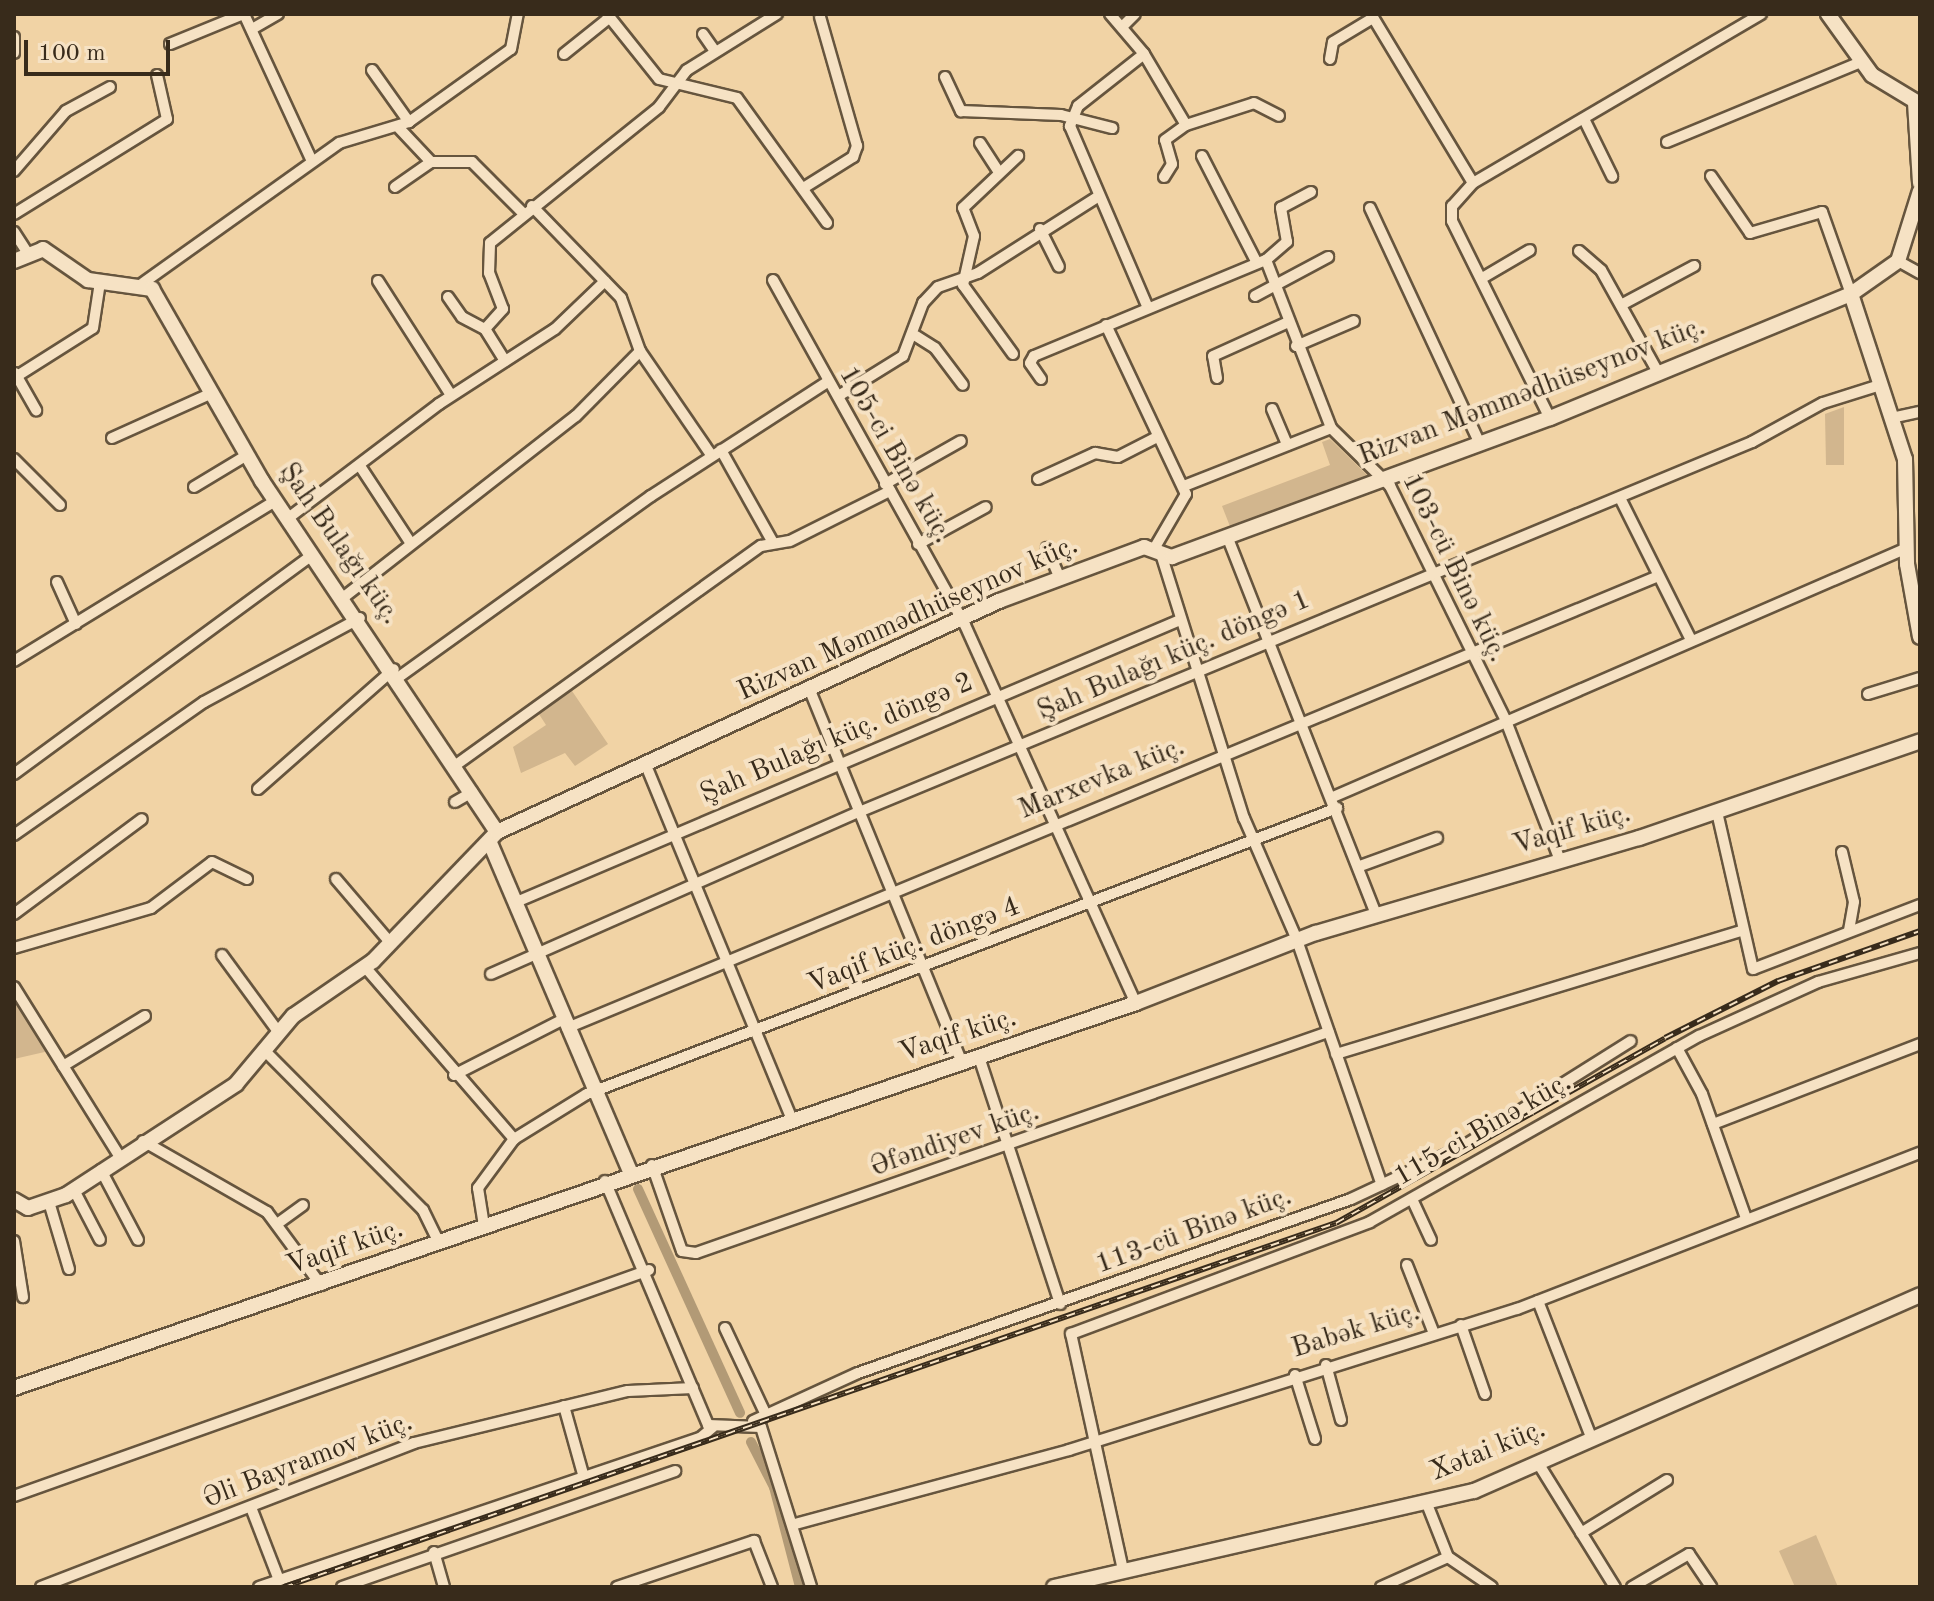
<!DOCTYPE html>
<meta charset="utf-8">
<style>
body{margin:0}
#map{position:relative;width:1934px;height:1601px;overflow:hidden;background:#f1d3a5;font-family:"Old Standard TT",serif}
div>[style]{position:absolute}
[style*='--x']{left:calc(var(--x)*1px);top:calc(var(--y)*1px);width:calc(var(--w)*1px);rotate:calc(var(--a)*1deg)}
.green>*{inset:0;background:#d2b68e}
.canal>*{height:10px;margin:-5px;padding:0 5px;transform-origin:5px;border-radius:5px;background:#b29a76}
.roads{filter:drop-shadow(2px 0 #66553e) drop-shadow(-2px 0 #66553e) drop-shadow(0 2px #66553e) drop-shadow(0 -2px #66553e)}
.street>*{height:10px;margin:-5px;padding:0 5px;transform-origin:5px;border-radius:5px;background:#f6e2c4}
.secondary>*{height:14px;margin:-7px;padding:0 7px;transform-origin:7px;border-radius:7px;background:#f6e2c4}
.rail>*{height:6px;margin-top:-3px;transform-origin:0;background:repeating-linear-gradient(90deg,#f6e2c4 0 9px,#382b1b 0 18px);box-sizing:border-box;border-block:2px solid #382b1b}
span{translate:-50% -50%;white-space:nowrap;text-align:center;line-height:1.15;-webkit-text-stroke:8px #f6e2c4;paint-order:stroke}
.street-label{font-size:28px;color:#382b1b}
.frame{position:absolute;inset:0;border:16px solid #382b1b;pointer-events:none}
.scale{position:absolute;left:24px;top:40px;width:146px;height:36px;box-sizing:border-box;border:4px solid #382b1b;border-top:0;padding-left:10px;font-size:24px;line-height:28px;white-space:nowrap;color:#382b1b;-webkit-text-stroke:6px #f6e2c4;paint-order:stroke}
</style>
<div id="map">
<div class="green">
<div style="clip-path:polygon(1844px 407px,1844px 465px,1826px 465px,1825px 414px)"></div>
<div style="clip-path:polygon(1330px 439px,1369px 477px,1231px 529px,1222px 506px,1330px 465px,1322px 442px)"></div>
<div style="clip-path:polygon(570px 688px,608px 744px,575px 766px,565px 753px,521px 773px,513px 747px,546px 725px,537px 711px)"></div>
<div style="clip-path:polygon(14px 997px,49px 1051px,14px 1059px)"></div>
<div style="clip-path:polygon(1816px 1535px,1838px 1587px,1795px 1587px,1779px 1551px)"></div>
</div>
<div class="canal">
<div style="--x:638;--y:1189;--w:246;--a:65.5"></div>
<div style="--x:751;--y:1442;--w:51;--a:62.9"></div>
<div style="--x:774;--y:1487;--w:103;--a:75.4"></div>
</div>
<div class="roads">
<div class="street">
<div style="--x:244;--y:14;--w:162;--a:65.2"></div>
<div style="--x:607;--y:14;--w:83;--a:51.3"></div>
<div style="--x:659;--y:79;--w:80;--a:13.7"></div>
<div style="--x:737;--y:98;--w:154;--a:54.2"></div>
<div style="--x:1110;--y:14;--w:52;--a:49.6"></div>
<div style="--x:1144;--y:54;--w:84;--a:141.8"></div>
<div style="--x:1078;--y:106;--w:22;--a:112"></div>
<div style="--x:1070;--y:126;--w:198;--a:66.8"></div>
<div style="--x:1371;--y:14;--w:197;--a:58.9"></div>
<div style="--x:1473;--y:183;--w:31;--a:132"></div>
<div style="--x:1452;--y:206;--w:15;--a:90"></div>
<div style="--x:1452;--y:221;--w:220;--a:63.6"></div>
<div style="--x:1122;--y:27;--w:18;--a:-45"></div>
<div style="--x:252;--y:29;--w:30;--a:-30"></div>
<div style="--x:703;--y:34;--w:19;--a:55"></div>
<div style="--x:14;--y:37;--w:16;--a:90"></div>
<div style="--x:170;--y:44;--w:79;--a:-22.3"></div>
<div style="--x:564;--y:54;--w:59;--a:-38.8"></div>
<div style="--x:1144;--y:54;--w:82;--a:59.4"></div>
<div style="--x:1330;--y:59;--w:17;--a:-80"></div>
<div style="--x:1333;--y:42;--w:47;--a:-31"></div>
<div style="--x:372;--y:70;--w:64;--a:54.6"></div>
<div style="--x:945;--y:77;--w:38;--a:65"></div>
<div style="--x:961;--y:111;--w:100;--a:2.3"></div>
<div style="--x:1061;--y:115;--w:53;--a:14.3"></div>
<div style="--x:1584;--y:119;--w:64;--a:63.8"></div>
<div style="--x:399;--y:128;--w:47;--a:46.7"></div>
<div style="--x:1667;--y:142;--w:210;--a:-22.4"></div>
<div style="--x:980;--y:143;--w:33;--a:57"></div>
<div style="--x:1202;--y:156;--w:120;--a:62.8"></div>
<div style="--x:14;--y:171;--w:79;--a:-49.1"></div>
<div style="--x:66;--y:111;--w:50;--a:-28.6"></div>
<div style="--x:1711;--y:176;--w:69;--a:55.6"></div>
<div style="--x:1750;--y:233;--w:75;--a:-16.3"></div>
<div style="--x:1822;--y:212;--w:87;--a:70.5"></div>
<div style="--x:1164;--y:177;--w:15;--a:-58"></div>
<div style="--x:1172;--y:164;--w:25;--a:-106"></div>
<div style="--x:1165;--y:140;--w:26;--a:-36"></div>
<div style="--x:1186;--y:125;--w:71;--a:-17.9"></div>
<div style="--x:1254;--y:103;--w:28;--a:27"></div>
<div style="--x:1473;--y:183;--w:334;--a:-30.4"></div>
<div style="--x:395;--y:187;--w:44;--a:-34.8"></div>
<div style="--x:431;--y:162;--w:41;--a:0"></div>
<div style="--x:472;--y:162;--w:72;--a:45"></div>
<div style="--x:805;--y:187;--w:57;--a:-32"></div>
<div style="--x:853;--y:157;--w:12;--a:-70"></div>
<div style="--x:857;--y:146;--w:134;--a:-106"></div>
<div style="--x:532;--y:206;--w:128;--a:45.9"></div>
<div style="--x:621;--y:298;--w:56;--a:70.3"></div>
<div style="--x:640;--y:351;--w:127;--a:55.6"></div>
<div style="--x:1370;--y:208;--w:258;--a:65"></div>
<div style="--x:14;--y:214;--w:180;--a:-31.8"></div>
<div style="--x:167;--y:119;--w:45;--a:-102.8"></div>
<div style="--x:1040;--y:229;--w:42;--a:63.4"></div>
<div style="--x:14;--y:232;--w:24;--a:57"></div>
<div style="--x:1579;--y:251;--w:29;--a:41"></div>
<div style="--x:1601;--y:270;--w:119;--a:60.9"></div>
<div style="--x:1266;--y:260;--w:28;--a:-41"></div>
<div style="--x:1287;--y:242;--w:35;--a:-100"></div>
<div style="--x:1281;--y:208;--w:34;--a:-28"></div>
<div style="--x:1898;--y:261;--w:25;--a:29"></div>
<div style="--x:1484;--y:277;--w:53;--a:-30.4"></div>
<div style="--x:773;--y:280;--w:395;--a:60.9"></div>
<div style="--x:965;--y:625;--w:415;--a:65.7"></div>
<div style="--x:378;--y:281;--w:135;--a:57.4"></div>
<div style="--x:143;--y:283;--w:241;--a:-35.5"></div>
<div style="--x:339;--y:143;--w:73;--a:-16.7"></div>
<div style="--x:409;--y:122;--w:125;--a:-35.6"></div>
<div style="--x:511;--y:49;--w:36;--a:-79"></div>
<div style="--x:1255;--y:296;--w:83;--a:-28.1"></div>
<div style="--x:448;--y:297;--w:24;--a:55"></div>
<div style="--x:462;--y:317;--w:26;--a:28"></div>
<div style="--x:1621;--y:305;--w:83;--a:-28.1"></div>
<div style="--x:1106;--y:325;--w:187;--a:64.7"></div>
<div style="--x:1186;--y:494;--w:64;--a:120.2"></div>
<div style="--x:916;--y:336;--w:22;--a:32"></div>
<div style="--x:935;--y:348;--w:46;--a:52.9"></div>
<div style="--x:1296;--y:346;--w:63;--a:-23.3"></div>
<div style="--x:1013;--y:354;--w:85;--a:-125.9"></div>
<div style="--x:963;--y:285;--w:50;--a:-77.3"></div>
<div style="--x:974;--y:236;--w:30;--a:-111"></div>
<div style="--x:963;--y:208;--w:76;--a:-43.4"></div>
<div style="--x:505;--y:361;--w:38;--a:-122"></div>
<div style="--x:485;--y:329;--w:27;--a:-48"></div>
<div style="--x:503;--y:309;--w:39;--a:-111"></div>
<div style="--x:489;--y:273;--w:30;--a:-88"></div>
<div style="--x:490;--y:243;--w:217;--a:-38.8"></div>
<div style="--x:659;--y:107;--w:46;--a:-52.9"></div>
<div style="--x:687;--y:70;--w:106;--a:-31.9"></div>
<div style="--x:15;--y:373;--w:43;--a:60.4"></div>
<div style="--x:14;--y:378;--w:93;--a:-32.3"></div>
<div style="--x:93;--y:328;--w:47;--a:-81.3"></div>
<div style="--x:1217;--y:378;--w:22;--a:-100"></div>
<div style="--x:1213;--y:356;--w:80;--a:-24.3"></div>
<div style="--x:1041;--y:379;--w:19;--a:-125"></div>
<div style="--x:1030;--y:363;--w:8;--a:-60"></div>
<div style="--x:1034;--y:356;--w:251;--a:-22.5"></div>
<div style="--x:1266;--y:260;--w:180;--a:68.8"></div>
<div style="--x:1331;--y:428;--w:83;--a:44.5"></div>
<div style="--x:1390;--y:486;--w:262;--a:63.7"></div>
<div style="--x:1506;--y:721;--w:149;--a:68.8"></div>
<div style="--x:840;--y:395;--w:74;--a:-31.8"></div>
<div style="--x:903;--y:356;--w:57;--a:-69.3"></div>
<div style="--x:923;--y:303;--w:22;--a:-47"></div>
<div style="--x:938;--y:287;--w:42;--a:-19.3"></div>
<div style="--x:978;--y:273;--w:143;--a:-32.5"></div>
<div style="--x:1272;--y:409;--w:39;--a:67"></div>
<div style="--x:1891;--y:418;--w:30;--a:-12"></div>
<div style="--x:112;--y:438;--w:110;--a:-24.2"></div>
<div style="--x:721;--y:450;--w:104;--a:60.7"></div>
<div style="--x:14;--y:459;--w:65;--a:45"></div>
<div style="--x:360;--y:466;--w:91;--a:56.7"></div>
<div style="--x:1038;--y:479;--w:63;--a:-24.5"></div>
<div style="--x:1095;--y:453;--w:23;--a:10"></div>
<div style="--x:1118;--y:457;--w:44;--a:-27.1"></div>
<div style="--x:885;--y:484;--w:87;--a:-29.5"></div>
<div style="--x:1184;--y:486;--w:158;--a:-21.5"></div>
<div style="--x:194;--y:487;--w:62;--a:-31.1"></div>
<div style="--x:1620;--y:498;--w:159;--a:63.4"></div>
<div style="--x:287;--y:519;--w:191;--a:-37.1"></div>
<div style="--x:439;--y:404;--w:138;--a:-32.9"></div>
<div style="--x:555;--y:329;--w:69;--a:-43.8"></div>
<div style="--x:1227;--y:536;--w:407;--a:68.5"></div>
<div style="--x:918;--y:544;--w:77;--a:-28.6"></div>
<div style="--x:1047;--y:548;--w:33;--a:67"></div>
<div style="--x:1162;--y:557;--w:274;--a:72.6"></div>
<div style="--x:1244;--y:818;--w:133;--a:66.5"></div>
<div style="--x:1297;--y:940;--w:259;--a:70.9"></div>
<div style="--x:57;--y:582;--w:46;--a:65.7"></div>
<div style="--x:344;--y:597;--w:294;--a:-38"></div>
<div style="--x:576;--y:416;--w:91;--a:-45.4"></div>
<div style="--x:14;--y:661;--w:306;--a:-31.5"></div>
<div style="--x:399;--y:677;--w:310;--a:-35.7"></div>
<div style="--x:651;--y:496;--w:210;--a:-32.9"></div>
<div style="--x:811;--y:693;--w:400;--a:67.8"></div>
<div style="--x:1868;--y:694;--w:54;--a:-17.1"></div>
<div style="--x:645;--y:763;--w:384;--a:67.6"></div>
<div style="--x:453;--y:767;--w:379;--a:-35.7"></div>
<div style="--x:761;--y:546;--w:29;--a:-10"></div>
<div style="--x:790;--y:541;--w:112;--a:-26.6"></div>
<div style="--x:14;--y:774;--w:370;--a:-36.3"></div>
<div style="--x:258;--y:789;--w:181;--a:-41.4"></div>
<div style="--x:1333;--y:797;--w:626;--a:-23.45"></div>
<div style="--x:455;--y:802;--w:20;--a:-30"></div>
<div style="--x:1717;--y:812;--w:161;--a:77.1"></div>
<div style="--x:1753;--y:969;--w:179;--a:-21"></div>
<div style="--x:14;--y:835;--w:232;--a:-35"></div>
<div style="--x:204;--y:702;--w:177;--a:-28.3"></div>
<div style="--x:1842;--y:852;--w:51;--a:76.5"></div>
<div style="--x:1854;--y:902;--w:28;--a:100"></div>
<div style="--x:1360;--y:866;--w:82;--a:-20"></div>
<div style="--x:336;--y:879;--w:82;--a:49.5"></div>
<div style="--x:514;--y:903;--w:724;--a:-23.02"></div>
<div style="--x:14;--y:914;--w:159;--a:-36.6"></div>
<div style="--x:14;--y:948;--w:143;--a:-16.3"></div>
<div style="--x:151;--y:908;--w:76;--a:-37"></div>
<div style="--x:212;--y:862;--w:39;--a:26"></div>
<div style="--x:222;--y:955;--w:97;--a:53.8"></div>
<div style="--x:365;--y:967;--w:228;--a:49.1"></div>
<div style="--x:514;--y:1139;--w:61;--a:126.3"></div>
<div style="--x:478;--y:1188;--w:39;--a:81"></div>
<div style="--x:491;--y:974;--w:402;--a:-23.8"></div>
<div style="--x:859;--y:812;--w:967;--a:-22.51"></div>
<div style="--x:1752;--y:442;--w:81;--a:-28.8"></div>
<div style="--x:1823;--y:403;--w:57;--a:-17.5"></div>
<div style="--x:14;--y:987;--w:199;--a:58.1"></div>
<div style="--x:567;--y:1028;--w:1181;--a:-22.5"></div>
<div style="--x:1677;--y:1048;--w:52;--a:61.5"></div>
<div style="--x:1702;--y:1094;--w:132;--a:70.5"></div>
<div style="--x:266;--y:1052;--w:223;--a:45.2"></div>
<div style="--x:423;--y:1210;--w:37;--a:64"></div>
<div style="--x:1336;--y:1054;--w:425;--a:-16.9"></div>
<div style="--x:979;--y:1057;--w:260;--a:71.8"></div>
<div style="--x:63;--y:1066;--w:96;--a:-31.4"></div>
<div style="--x:454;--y:1075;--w:121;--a:-27"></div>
<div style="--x:1713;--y:1124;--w:222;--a:-21.1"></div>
<div style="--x:514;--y:1139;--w:86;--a:-31.7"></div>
<div style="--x:587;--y:1094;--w:803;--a:-20.87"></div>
<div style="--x:143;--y:1141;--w:143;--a:29.8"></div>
<div style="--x:267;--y:1212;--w:91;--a:53.5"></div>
<div style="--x:652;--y:1165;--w:91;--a:70.8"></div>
<div style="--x:682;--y:1251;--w:14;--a:8"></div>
<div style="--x:696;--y:1253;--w:670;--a:-19.27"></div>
<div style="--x:101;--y:1170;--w:79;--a:62.1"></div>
<div style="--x:605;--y:1181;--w:265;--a:67.1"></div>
<div style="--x:708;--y:1425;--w:53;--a:2.2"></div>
<div style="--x:761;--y:1427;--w:168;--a:72.6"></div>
<div style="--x:74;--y:1190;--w:56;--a:62.5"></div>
<div style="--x:1412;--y:1199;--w:45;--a:65.1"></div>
<div style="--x:49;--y:1202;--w:70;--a:73.4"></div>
<div style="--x:277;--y:1224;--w:32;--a:-36"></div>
<div style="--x:14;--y:1241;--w:57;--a:80.9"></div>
<div style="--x:1407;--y:1265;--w:71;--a:68.5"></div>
<div style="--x:1538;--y:1301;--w:146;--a:68.7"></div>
<div style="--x:1461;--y:1325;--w:73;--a:70.8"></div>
<div style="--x:725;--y:1328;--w:92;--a:64.8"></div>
<div style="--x:1326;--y:1365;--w:57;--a:74.7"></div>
<div style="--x:1295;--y:1375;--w:67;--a:72.6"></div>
<div style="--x:564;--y:1406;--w:71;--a:74.4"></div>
<div style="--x:753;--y:1421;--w:115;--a:-24.6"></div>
<div style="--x:858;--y:1373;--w:523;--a:-19.44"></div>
<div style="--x:1351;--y:1199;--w:123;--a:-25.1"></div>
<div style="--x:1462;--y:1147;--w:199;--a:-32.1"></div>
<div style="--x:1538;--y:1463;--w:146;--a:58.2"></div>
<div style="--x:14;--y:1496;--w:674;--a:-19.59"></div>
<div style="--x:1427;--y:1504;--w:57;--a:68.4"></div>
<div style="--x:1448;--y:1557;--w:53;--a:34.3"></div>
<div style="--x:252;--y:1510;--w:75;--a:68.9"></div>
<div style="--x:795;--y:1524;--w:284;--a:-15.1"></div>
<div style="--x:1069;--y:1450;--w:470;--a:-17.5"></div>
<div style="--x:1517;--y:1309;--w:432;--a:-21.2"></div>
<div style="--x:1581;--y:1533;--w:101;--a:-31.6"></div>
<div style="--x:434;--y:1552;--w:36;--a:74"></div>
<div style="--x:1123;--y:1570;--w:242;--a:-102.4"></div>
<div style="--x:1071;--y:1334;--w:319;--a:-20.5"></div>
<div style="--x:1370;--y:1222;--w:378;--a:-29.5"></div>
<div style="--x:1699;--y:1036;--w:131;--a:-24.4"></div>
<div style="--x:1818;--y:982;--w:106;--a:-15.9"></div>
<div style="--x:41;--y:1587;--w:400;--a:-21.1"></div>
<div style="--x:414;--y:1443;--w:220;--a:-13.7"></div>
<div style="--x:628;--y:1391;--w:65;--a:-2.6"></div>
<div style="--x:259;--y:1587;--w:465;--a:-18.7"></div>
<div style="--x:700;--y:1438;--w:16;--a:-40"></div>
<div style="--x:342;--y:1587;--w:353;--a:-19.2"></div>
<div style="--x:617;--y:1587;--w:145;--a:-18.6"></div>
<div style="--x:754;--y:1541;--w:49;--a:68.6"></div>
<div style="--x:1381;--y:1587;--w:73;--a:-24.1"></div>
<div style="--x:1632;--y:1587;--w:66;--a:-30.1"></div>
<div style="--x:1689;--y:1554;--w:40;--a:56"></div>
</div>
<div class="secondary">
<div style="--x:1828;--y:14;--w:75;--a:54.2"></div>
<div style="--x:1872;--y:75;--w:56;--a:31.1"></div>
<div style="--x:1915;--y:103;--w:80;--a:86.4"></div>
<div style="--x:14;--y:261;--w:31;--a:-22"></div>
<div style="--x:43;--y:249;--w:55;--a:34.6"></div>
<div style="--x:88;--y:280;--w:65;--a:8"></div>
<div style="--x:152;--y:289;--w:221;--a:60.2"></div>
<div style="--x:262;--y:481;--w:422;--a:56.2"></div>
<div style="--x:1851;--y:294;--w:174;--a:71.9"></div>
<div style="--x:1905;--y:459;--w:105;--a:88.9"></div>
<div style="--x:1907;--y:564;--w:74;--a:79.9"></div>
<div style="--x:490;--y:843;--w:358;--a:66.9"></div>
<div style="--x:14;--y:1200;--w:16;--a:30"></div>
<div style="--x:28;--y:1208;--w:40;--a:-18.9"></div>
<div style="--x:66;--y:1195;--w:203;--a:-33.1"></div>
<div style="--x:236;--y:1084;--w:89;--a:-50"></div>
<div style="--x:293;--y:1016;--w:97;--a:-34.5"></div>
<div style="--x:373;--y:961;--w:179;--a:-46.1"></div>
<div style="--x:497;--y:832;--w:553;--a:-24.71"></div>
<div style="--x:999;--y:601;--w:155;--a:-20.4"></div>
<div style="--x:1144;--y:547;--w:30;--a:20"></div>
<div style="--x:1172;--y:557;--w:403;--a:-20.2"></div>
<div style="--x:1550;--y:418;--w:326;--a:-22.4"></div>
<div style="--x:1851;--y:294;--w:57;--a:-35.1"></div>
<div style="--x:1898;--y:261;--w:73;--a:-72.6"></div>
<div style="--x:14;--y:1388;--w:1186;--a:-18.94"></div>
<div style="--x:1136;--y:1003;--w:193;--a:-21.3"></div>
<div style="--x:1316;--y:933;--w:337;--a:-16.4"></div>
<div style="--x:1639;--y:838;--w:297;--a:-19"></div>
<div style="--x:1054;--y:1587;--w:431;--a:-12.9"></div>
<div style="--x:1474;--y:1491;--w:487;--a:-23.7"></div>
</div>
</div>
<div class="rail">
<div style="--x:284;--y:1587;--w:1113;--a:-19.09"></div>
<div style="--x:1336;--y:1223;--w:377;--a:-29.3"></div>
<div style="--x:1665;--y:1038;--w:127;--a:-26.8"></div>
<div style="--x:1778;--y:981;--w:151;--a:-19.4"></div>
</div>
<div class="street-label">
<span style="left:1532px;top:392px;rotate:-21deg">Rizvan Məmmədhüseynov küç.</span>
<span style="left:895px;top:455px;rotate:60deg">105-ci Binə küç.</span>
<span style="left:339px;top:544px;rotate:55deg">Şah Bulağı küç.</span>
<span style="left:1454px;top:568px;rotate:64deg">103-cü Binə küç.</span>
<span style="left:908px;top:619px;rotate:-24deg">Rizvan Məmmədhüseynov küç.</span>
<span style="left:1174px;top:656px;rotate:-23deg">Şah Bulağı küç. döngə 1</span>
<span style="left:837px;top:739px;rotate:-23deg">Şah Bulağı küç. döngə 2</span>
<span style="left:1102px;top:779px;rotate:-22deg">Marxevka küç.</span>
<span style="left:1572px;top:830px;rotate:-16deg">Vaqif küç.</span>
<span style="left:914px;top:946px;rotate:-21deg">Vaqif küç. döngə 4</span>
<span style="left:958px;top:1036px;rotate:-18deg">Vaqif küç.</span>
<span style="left:1483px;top:1130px;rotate:-30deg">115-ci Binə küç.</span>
<span style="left:955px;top:1140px;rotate:-19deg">Əfəndiyev küç.</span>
<span style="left:1194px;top:1231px;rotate:-20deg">113-cü Binə küç.</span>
<span style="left:345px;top:1248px;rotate:-19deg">Vaqif küç.</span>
<span style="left:1356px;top:1331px;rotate:-17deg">Babək küç.</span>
<span style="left:1488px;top:1451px;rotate:-22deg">Xətai küç.</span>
<span style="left:308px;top:1461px;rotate:-21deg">Əli Bayramov küç.</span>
</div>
<div class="frame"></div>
<div class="scale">100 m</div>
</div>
